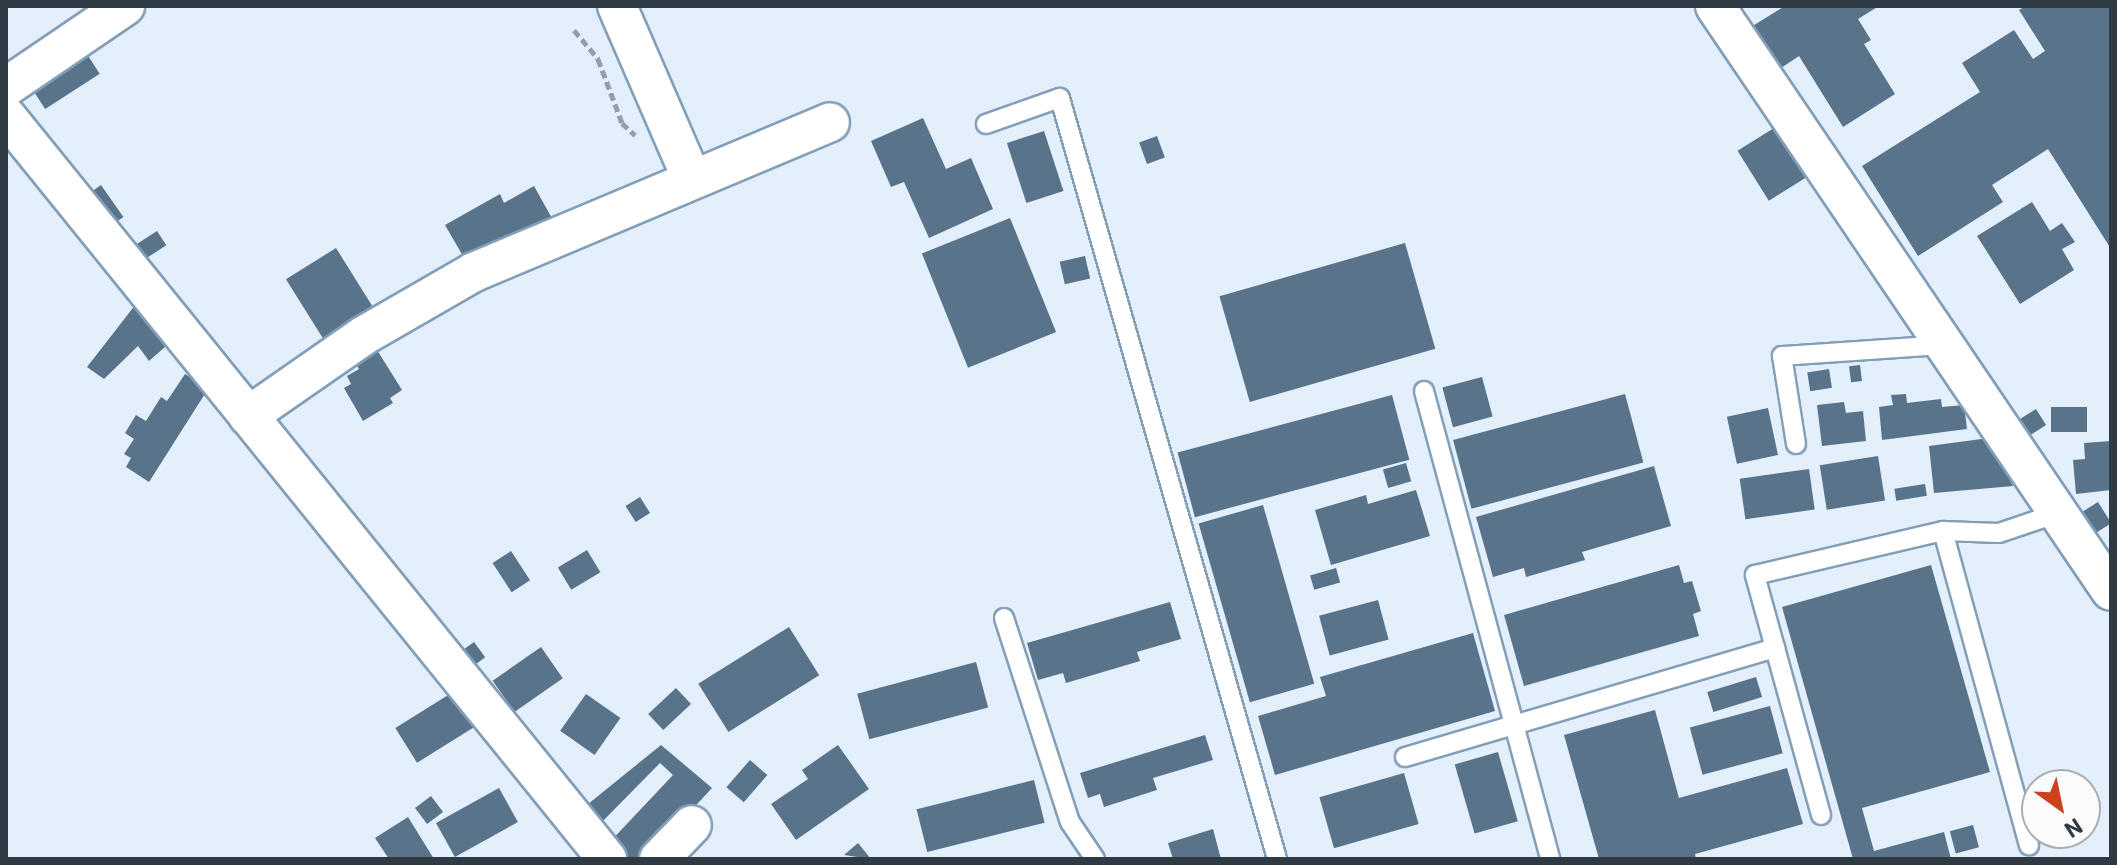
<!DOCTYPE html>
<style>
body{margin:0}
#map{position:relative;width:2117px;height:865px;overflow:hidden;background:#e3effa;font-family:Roboto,sans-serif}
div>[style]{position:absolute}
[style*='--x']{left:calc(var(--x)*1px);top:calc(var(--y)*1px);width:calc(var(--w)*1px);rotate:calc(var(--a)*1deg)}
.building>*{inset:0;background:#58738a;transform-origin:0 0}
.path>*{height:5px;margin-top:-2.5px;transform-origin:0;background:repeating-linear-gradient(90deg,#929ea9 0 8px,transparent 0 12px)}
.roads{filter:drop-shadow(2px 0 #839fb8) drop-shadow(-2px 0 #839fb8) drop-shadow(0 2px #839fb8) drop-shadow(0 -2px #839fb8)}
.lane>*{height:18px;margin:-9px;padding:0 9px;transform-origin:9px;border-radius:9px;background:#fff}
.street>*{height:38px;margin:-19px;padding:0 19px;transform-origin:19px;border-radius:19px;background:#fff}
span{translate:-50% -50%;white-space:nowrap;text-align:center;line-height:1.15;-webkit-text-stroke:8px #fbfbfb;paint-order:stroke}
.frame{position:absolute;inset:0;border:8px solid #2e3a44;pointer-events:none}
.north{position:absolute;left:2021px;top:769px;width:80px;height:80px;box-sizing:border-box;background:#fbfbfb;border:2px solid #a9aeb2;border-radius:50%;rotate:147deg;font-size:22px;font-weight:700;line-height:32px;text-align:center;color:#2e3a44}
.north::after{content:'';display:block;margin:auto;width:28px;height:36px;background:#cb421c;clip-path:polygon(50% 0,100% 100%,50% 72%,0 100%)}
</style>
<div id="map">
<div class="building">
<div style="clip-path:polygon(1785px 6px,1879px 6px,1858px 19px,1871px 40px,1864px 44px,1895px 94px,1843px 127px,1799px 56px,1778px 70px,1751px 27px)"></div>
<div style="clip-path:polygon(2026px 6px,2111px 6px,2111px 249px,2048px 149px,1992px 185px,2003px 202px,1918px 256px,1862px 166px,1980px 92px,1962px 63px,2014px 30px,2033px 59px,2045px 51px,2019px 10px)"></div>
<div style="left:85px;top:51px;width:27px;height:65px;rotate:57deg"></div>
<div style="clip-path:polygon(923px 118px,946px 169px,971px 158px,993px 209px,929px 238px,904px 182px,891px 187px,871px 141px)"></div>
<div style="left:1774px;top:128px;width:59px;height:43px;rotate:58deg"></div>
<div style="left:1044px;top:131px;width:63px;height:39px;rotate:72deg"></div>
<div style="left:1157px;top:136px;width:23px;height:19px;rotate:70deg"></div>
<div style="left:101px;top:185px;width:39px;height:17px;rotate:55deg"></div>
<div style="clip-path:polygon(534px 186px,553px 220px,467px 263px,445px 225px,500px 194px,504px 203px)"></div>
<div style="clip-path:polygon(2032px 202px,2050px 231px,2062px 223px,2075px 242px,2062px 249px,2074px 270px,2020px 304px,1977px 236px)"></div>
<div style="left:1010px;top:218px;width:123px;height:95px;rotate:68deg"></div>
<div style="left:157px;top:231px;width:17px;height:30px;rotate:57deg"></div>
<div style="left:1405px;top:243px;width:110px;height:193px;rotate:74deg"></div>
<div style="left:336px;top:248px;width:75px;height:59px;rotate:58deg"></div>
<div style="left:1085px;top:256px;width:23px;height:26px;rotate:77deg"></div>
<div style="clip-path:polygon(136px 304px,165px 347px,149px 361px,138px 346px,104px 379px,87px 367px)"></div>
<div style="clip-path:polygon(372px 342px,402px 390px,390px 398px,393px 403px,363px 421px,344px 388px,351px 384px,347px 376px,359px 369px,351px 356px)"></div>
<div style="left:1860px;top:365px;width:16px;height:11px;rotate:83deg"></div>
<div style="left:1829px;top:369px;width:19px;height:22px;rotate:81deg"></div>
<div style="clip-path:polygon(185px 374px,208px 389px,149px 482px,126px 467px,131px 458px,124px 454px,134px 439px,125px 433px,136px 415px,146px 421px,161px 397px,167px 401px)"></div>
<div style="left:1482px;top:377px;width:41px;height:41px;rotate:75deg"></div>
<div style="left:1625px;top:394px;width:71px;height:178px;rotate:75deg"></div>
<div style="clip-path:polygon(1906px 394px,1907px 403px,1941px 399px,1942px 407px,1964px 405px,1967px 429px,1882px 440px,1879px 407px,1893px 405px,1891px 395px)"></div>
<div style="left:1392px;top:395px;width:67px;height:222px;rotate:75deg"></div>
<div style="clip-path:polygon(1844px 402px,1846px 413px,1863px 411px,1866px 441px,1822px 446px,1817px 405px)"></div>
<div style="left:2051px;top:407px;width:36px;height:25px"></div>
<div style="left:1768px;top:408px;width:48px;height:42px;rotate:78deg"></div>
<div style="left:2036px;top:409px;width:19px;height:24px;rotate:58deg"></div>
<div style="clip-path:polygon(1989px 438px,2013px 486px,1934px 493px,1929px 446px)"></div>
<div style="clip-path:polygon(2111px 441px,2111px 490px,2076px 494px,2073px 460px,2085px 459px,2084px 443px)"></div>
<div style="left:1878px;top:456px;width:45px;height:59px;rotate:81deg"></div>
<div style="left:1406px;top:463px;width:19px;height:24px;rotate:74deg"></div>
<div style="clip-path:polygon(1654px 466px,1671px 526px,1582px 552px,1585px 560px,1526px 577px,1524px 568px,1493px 577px,1476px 517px)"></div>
<div style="left:1809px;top:469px;width:41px;height:70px;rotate:82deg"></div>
<div style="left:1925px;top:484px;width:12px;height:31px;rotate:81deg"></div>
<div style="clip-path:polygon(1416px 490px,1430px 536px,1331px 565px,1315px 510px,1366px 495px,1368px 504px)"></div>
<div style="left:640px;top:497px;width:19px;height:17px;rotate:58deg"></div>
<div style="left:2098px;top:502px;width:25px;height:25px;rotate:58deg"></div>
<div style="left:1263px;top:505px;width:186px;height:67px;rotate:74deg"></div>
<div style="left:587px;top:550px;width:26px;height:34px;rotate:59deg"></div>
<div style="left:511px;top:551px;width:35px;height:22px;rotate:57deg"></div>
<div style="clip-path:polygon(1679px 565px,1684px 583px,1692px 581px,1701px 611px,1693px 614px,1699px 636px,1524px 686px,1504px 615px)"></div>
<div style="clip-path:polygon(1931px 565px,1990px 772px,1862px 808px,1874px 851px,1944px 832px,1951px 859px,1853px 859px,1782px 607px)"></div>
<div style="left:1336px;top:568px;width:15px;height:27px;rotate:74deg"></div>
<div style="left:1378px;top:600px;width:41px;height:61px;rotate:75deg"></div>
<div style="clip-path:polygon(1170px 602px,1181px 639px,1137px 652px,1140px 661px,1066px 683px,1063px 673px,1038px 680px,1027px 643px)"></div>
<div style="left:789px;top:627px;width:57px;height:107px;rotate:58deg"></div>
<div style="clip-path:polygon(1473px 633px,1495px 711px,1275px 775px,1258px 716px,1326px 696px,1320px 677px)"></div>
<div style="left:474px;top:642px;width:19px;height:18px;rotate:54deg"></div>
<div style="left:541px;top:647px;width:38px;height:59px;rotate:55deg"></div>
<div style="left:976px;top:662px;width:47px;height:123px;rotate:75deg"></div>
<div style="left:1756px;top:677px;width:21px;height:51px;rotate:73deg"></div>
<div style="left:676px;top:688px;width:22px;height:38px;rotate:47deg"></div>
<div style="left:453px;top:692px;width:41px;height:68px;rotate:58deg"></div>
<div style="left:586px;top:694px;width:42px;height:45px;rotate:35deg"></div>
<div style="left:1770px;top:706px;width:49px;height:83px;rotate:75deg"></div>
<div style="clip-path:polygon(1655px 710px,1679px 798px,1787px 768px,1803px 824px,1695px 854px,1696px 859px,1599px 859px,1564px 735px)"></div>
<div style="clip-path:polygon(1205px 735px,1213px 760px,1153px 778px,1157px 790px,1104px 807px,1100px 794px,1088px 798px,1080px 773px)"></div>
<div style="clip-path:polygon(661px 745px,712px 788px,646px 859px,623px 859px,607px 845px,673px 775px,660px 763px,598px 826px,582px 809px)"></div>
<div style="clip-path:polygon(838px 745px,869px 789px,796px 840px,771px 804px,808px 779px,802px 770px)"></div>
<div style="left:1498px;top:752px;width:72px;height:45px;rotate:74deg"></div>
<div style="left:750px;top:760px;width:23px;height:36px;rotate:41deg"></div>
<div style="left:1404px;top:773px;width:53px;height:88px;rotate:74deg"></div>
<div style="left:1034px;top:780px;width:44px;height:121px;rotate:76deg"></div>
<div style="left:499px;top:788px;width:39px;height:72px;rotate:61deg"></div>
<div style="left:431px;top:796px;width:20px;height:20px;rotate:53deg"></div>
<div style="clip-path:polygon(408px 817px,434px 859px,389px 859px,375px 838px)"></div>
<div style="left:1973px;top:825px;width:23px;height:24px;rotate:75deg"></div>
<div style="clip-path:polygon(1213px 829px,1221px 859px,1173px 859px,1168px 843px)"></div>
<div style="clip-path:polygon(858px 843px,871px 859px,844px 855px)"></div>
</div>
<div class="path">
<div style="--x:574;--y:30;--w:38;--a:50"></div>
<div style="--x:598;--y:59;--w:68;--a:69.4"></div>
<div style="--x:622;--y:123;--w:18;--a:43"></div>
</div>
<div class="roads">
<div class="lane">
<div style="--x:986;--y:124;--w:78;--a:-19.4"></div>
<div style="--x:1060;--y:98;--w:791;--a:74.08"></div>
<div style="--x:1424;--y:391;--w:485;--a:74.9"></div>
<div style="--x:1796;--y:444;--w:89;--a:-99"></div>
<div style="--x:1782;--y:356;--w:162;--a:-3.9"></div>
<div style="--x:1943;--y:531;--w:326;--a:74.7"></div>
<div style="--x:1004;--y:618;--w:214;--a:72.1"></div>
<div style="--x:1070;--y:822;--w:45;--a:56"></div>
<div style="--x:1405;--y:757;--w:386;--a:-16.4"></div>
<div style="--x:1821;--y:815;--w:249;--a:-105.4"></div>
<div style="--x:1755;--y:575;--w:193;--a:-13.2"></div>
<div style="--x:1943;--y:531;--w:56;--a:2"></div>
<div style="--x:1999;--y:533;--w:62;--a:-18.7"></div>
</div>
<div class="street">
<div style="--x:617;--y:6;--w:189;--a:66.6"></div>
<div style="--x:1715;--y:6;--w:706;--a:55.91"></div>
<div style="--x:6;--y:87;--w:144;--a:-34.2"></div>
<div style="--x:6;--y:116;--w:956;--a:51.03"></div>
<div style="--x:248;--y:416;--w:140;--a:-34.8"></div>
<div style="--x:363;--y:336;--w:128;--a:-30"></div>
<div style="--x:474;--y:272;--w:386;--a:-22.8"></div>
<div style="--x:659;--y:859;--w:47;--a:-45.9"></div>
</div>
</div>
<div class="frame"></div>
<div class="north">N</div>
</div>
